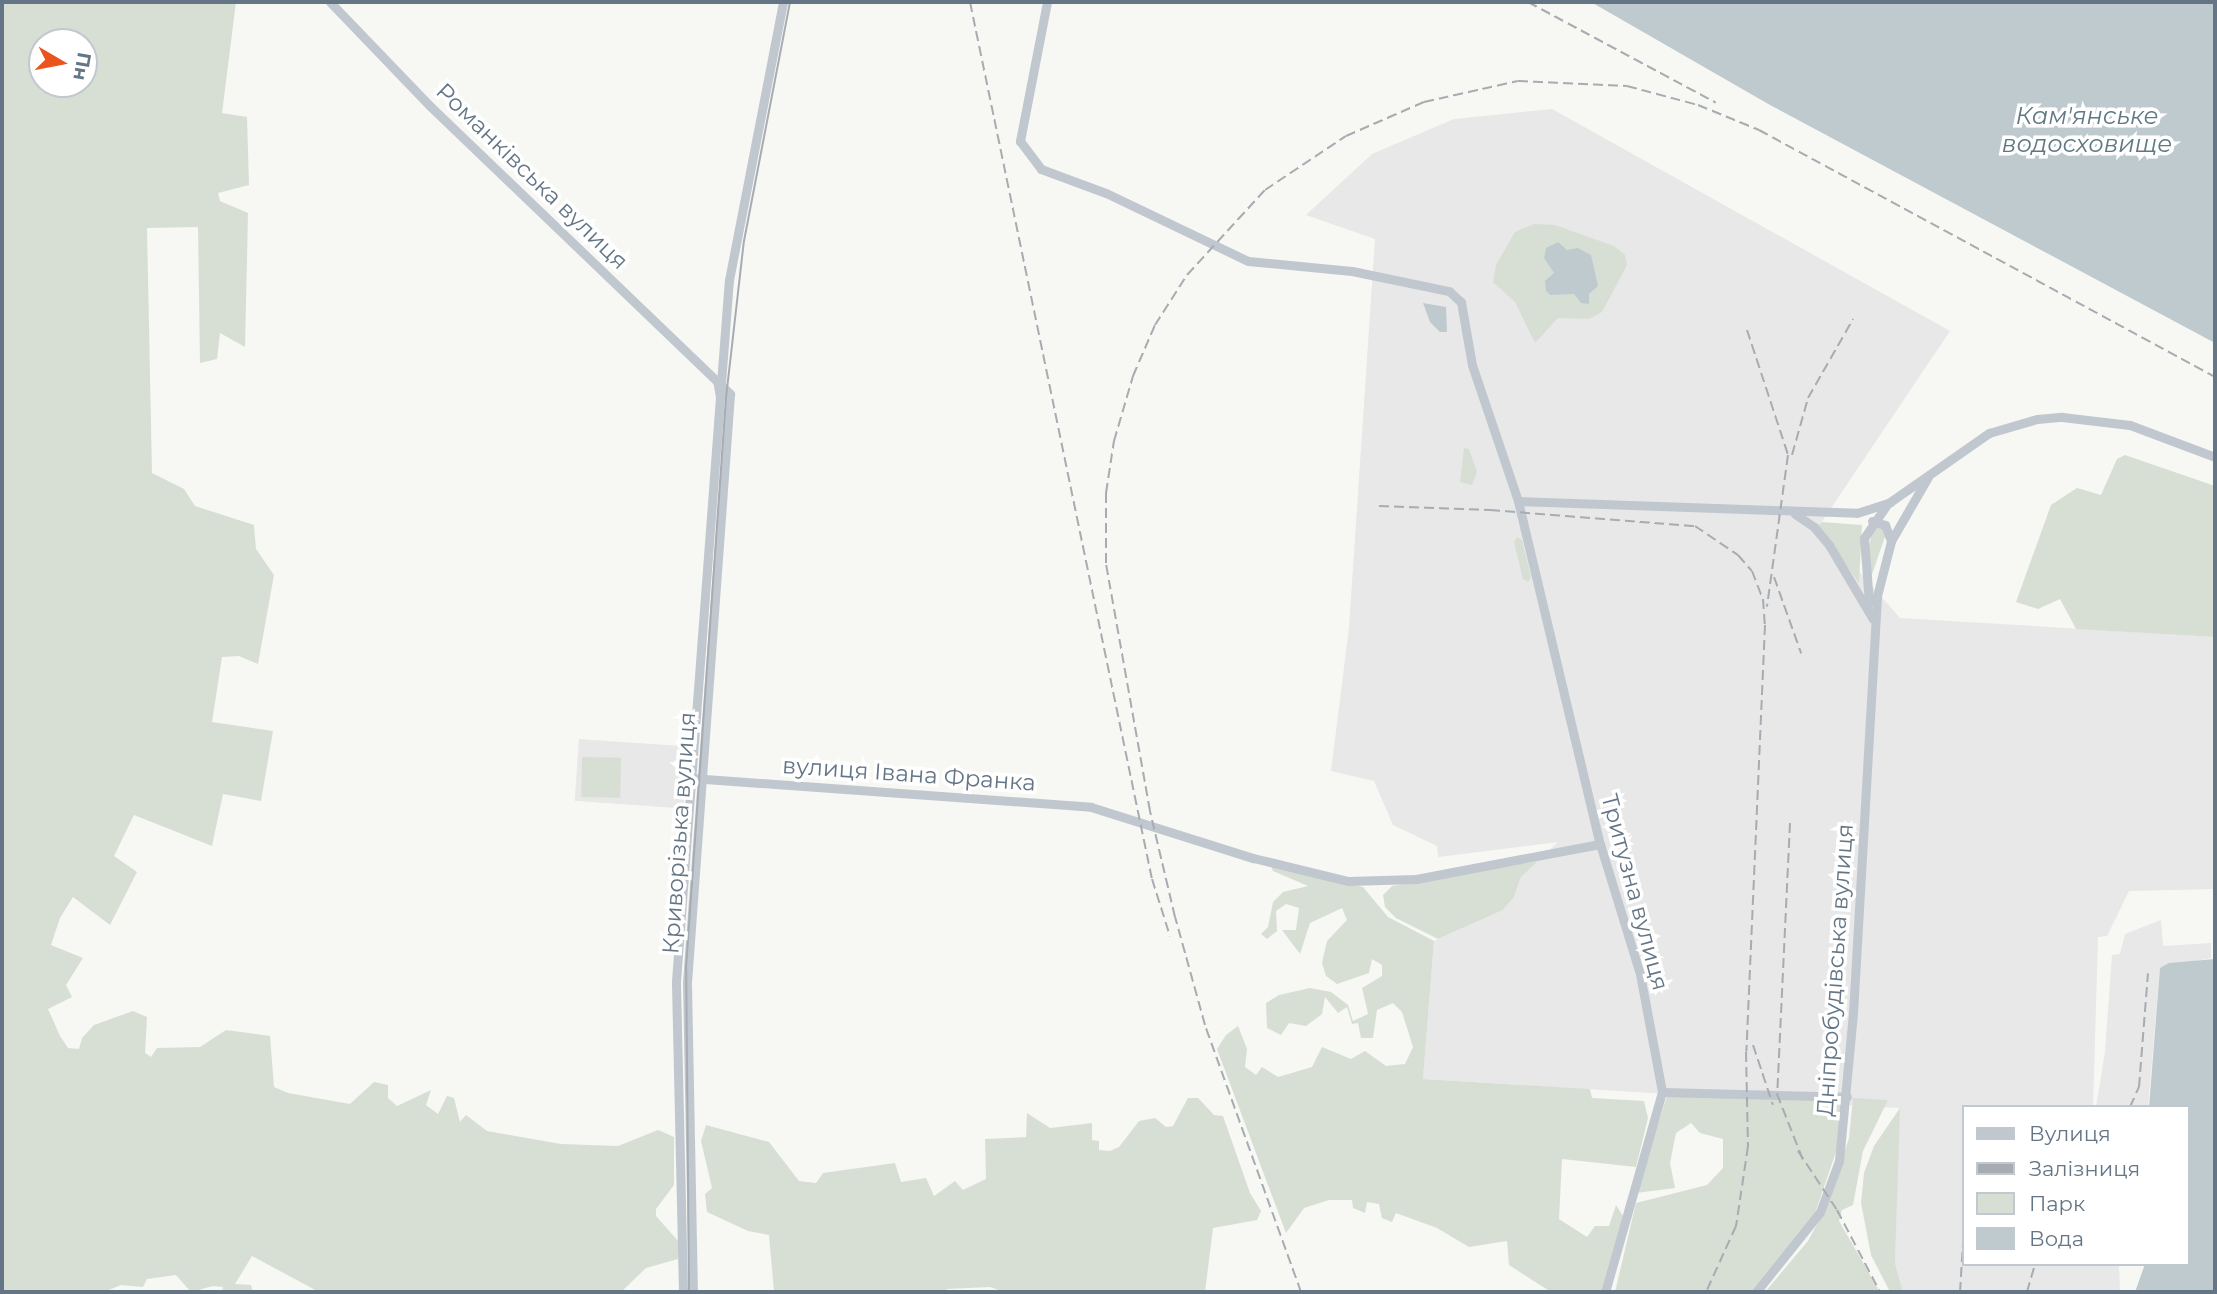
<!DOCTYPE html>
<meta charset="utf-8">
<style>
body{margin:0}
#map{position:relative;width:2217px;height:1294px;overflow:hidden;background:#f7f7f3;font-family:Montserrat,sans-serif}
div>[style]{position:absolute}
[style*='--x']{left:calc(var(--x)*1px);top:calc(var(--y)*1px);width:calc(var(--w)*1px);rotate:calc(var(--a)*1deg)}
.built>*{inset:0;background:#e7e8e7;transform-origin:0 0}
.green>*{inset:0;background:#d7dfd4;transform-origin:0 0}
.water>*{inset:0;background:#bfcacf}
.secondary>*{height:9px;margin:-4.5px;padding:0 4.5px;transform-origin:4.5px;border-radius:4.5px;background:#c0c7ce}
.tram>*{height:2px;margin:-1px;padding:0 1px;transform-origin:1px;border-radius:1px;background:#a6acb2}
.rail>*{height:2px;margin-top:-1px;transform-origin:0;background:repeating-linear-gradient(90deg,#a6acb2 0 10px,transparent 0 15px)}
span{translate:-50% -50%;white-space:nowrap;text-align:center;line-height:1.15;-webkit-text-stroke:7px #fff;paint-order:stroke}
.street-label{font-size:23px;color:#647686}
.water-label{font-size:24px;color:#5f7883;font-style:italic}
.frame{position:absolute;inset:0;border:4px solid #647686;pointer-events:none}
.legend{position:absolute;left:1962px;top:1105px;width:228px;height:161px;box-sizing:border-box;background:#fff;border:2px solid #c1c8cf;margin:0;padding:9px 12px;list-style:none;font-size:21px;color:#647686}
.legend li{display:flex;align-items:center;gap:14px;height:35px}
.legend b{width:35px;border:2px solid #c1c8cf}
.north{position:absolute;left:28px;top:28px;width:70px;height:70px;box-sizing:border-box;background:#fff;border:2px solid #c1c8cf;border-radius:50%;rotate:100deg;font-size:19px;font-weight:700;line-height:28px;text-align:center;color:#647686}
.north::after{content:'';display:block;margin:auto;width:24px;height:32px;background:#ec541d;clip-path:polygon(50% 0,100% 100%,50% 72%,0 100%)}
</style>
<div id="map">
<div class="built">
<div style="clip-path:polygon(1552px 109px,1950px 331px,1819px 526px,1900px 618px,2215px 637px,2215px 889px,2129px 891px,2107px 936px,2098px 937px,2093px 1107px,1963px 1107px,1963px 1264px,2119px 1264px,2120px 1292px,1903px 1292px,1895px 1263px,1899px 1108px,1423px 1079px,1434px 941px,1503px 910px,1514px 897px,1521px 877px,1558px 842px,1438px 857px,1437px 846px,1393px 825px,1374px 781px,1331px 771px,1349px 628px,1375px 239px,1306px 215px,1372px 154px,1454px 119px)"></div>
<div style="left:579px;top:739px;width:109px;height:62px;rotate:4deg"></div>
<div style="clip-path:polygon(2161px 920px,2163px 946px,2211px 943px,2211px 958px,2160px 968px,2148px 1107px,2096px 1107px,2105px 1052px,2112px 955px,2120px 954px,2125px 934px)"></div>
</div>
<div class="green">
<div style="clip-path:polygon(evenodd,2px 2px,236px 2px,222px 113px,247px 117px,249px 185px,218px 193px,220px 201px,248px 213px,245px 347px,220px 333px,217px 359px,200px 363px,198px 227px,147px 228px,152px 473px,184px 489px,195px 506px,254px 525px,256px 549px,274px 575px,258px 664px,239px 656px,222px 657px,212px 722px,273px 731px,261px 801px,223px 794px,212px 846px,134px 815px,114px 856px,137px 872px,110px 925px,73px 897px,60px 918px,51px 945px,83px 958px,66px 985px,72px 997px,48px 1009px,60px 1036px,68px 1048px,79px 1049px,82px 1038px,94px 1025px,133px 1011px,147px 1017px,145px 1053px,151px 1057px,157px 1048px,200px 1047px,226px 1030px,270px 1036px,274px 1087px,288px 1093px,350px 1104px,374px 1082px,388px 1085px,388px 1098px,397px 1106px,431px 1090px,426px 1105px,438px 1114px,447px 1096px,454px 1098px,460px 1122px,466px 1115px,487px 1131px,561px 1144px,618px 1146px,658px 1130px,674px 1137px,674px 1185px,656px 1209px,656px 1216px,678px 1241px,678px 1259px,646px 1268px,621px 1292px,319px 1292px,252px 1256px,235px 1284px,251px 1285px,253px 1292px,222px 1292px,223px 1287px,213px 1286px,191px 1292px,176px 1275px,147px 1279px,143px 1287px,121px 1285px,104px 1292px,2px 1292px,2px 2px,42px 42px,84px 42px,84px 84px,42px 84px,42px 42px)"></div>
<div style="clip-path:polygon(1534px 224px,1555px 225px,1614px 246px,1625px 255px,1627px 265px,1602px 312px,1589px 319px,1558px 318px,1535px 343px,1515px 302px,1493px 282px,1496px 265px,1515px 232px)"></div>
<div style="clip-path:polygon(1464px 448px,1469px 449px,1477px 472px,1472px 485px,1460px 482px)"></div>
<div style="clip-path:polygon(2125px 455px,2215px 486px,2215px 637px,2076px 629px,2060px 599px,2038px 609px,2016px 602px,2051px 505px,2077px 488px,2101px 495px,2117px 459px)"></div>
<div style="clip-path:polygon(1822px 522px,1862px 525px,1859px 583px,1818px 526px)"></div>
<div style="clip-path:polygon(1873px 527px,1883px 527px,1886px 534px,1870px 580px,1867px 556px)"></div>
<div style="clip-path:polygon(1517px 537px,1522px 540px,1531px 577px,1528px 582px,1523px 579px,1514px 542px)"></div>
<div style="left:582px;top:757px;width:39px;height:40px;rotate:1deg"></div>
<div style="clip-path:polygon(1538px 861px,1521px 877px,1514px 897px,1503px 910px,1438px 939px,1396px 918px,1385px 907px,1383px 895px,1392px 886px)"></div>
<div style="clip-path:polygon(1271px 866px,1363px 887px,1388px 917px,1434px 941px,1423px 1079px,1590px 1089px,1592px 1098px,1644px 1101px,1648px 1118px,1636px 1167px,1562px 1159px,1559px 1219px,1587px 1237px,1595px 1226px,1609px 1226px,1616px 1205px,1623px 1216px,1601px 1292px,1551px 1292px,1509px 1265px,1507px 1241px,1469px 1247px,1437px 1228px,1396px 1213px,1392px 1222px,1382px 1218px,1379px 1204px,1367px 1202px,1365px 1213px,1353px 1208px,1352px 1200px,1329px 1200px,1304px 1208px,1286px 1233px,1217px 1049px,1226px 1035px,1238px 1026px,1247px 1049px,1245px 1067px,1256px 1075px,1262px 1067px,1278px 1077px,1312px 1067px,1322px 1047px,1351px 1059px,1365px 1051px,1386px 1066px,1405px 1064px,1413px 1047px,1402px 1012px,1393px 1003px,1377px 1010px,1373px 1038px,1361px 1038px,1358px 1023px,1352px 1024px,1347px 1007px,1338px 1013px,1325px 997px,1322px 1014px,1306px 1026px,1289px 1023px,1281px 1035px,1267px 1028px,1266px 1003px,1279px 995px,1310px 988px,1331px 992px,1348px 1005px,1353px 1021px,1368px 1014px,1362px 988px,1382px 976px,1382px 965px,1372px 959px,1369px 973px,1337px 984px,1326px 976px,1322px 963px,1327px 941px,1347px 920px,1342px 908px,1310px 923px,1300px 954px,1282px 930px,1296px 930px,1299px 908px,1286px 904px,1276px 911px,1277px 931px,1267px 939px,1261px 934px,1268px 927px,1273px 902px,1283px 892px,1308px 886px,1273px 871px)"></div>
<div style="clip-path:polygon(1668px 1093px,1842px 1102px,1838px 1146px,1812px 1222px,1752px 1292px,1615px 1292px,1636px 1203px,1707px 1185px,1723px 1168px,1723px 1139px,1700px 1133px,1691px 1123px,1676px 1133px,1670px 1163px,1675px 1188px,1636px 1193px)"></div>
<div style="clip-path:polygon(1188px 1098px,1198px 1098px,1214px 1115px,1223px 1116px,1250px 1193px,1261px 1211px,1257px 1220px,1213px 1228px,1205px 1292px,1004px 1292px,990px 1287px,947px 1289px,945px 1292px,774px 1292px,769px 1235px,748px 1231px,707px 1212px,705px 1194px,712px 1188px,701px 1141px,706px 1125px,769px 1142px,799px 1181px,816px 1183px,823px 1173px,895px 1163px,901px 1182px,926px 1178px,934px 1196px,955px 1181px,963px 1190px,986px 1179px,985px 1139px,1026px 1137px,1027px 1113px,1050px 1128px,1092px 1123px,1092px 1140px,1099px 1141px,1099px 1150px,1110px 1151px,1119px 1147px,1139px 1121px,1155px 1118px,1166px 1127px,1173px 1126px)"></div>
<div style="clip-path:polygon(1853px 1098px,1888px 1100px,1863px 1151px,1853px 1205px,1842px 1210px,1839px 1221px,1880px 1292px,1765px 1292px,1808px 1241px,1827px 1205px,1849px 1138px)"></div>
<div style="clip-path:polygon(1900px 1108px,1895px 1263px,1903px 1292px,1890px 1292px,1871px 1255px,1861px 1203px,1864px 1173px,1874px 1146px)"></div>
</div>
<div class="water">
<div style="clip-path:polygon(1591px 2px,2215px 2px,2215px 343px,1770px 105px)"></div>
<div style="clip-path:polygon(1558px 242px,1567px 250px,1578px 248px,1591px 255px,1598px 286px,1589px 294px,1589px 304px,1581px 303px,1574px 294px,1550px 295px,1546px 291px,1545px 281px,1554px 273px,1544px 258px,1546px 248px)"></div>
<div style="clip-path:polygon(1423px 303px,1446px 307px,1447px 332px,1440px 332px,1430px 322px)"></div>
<div style="clip-path:polygon(2215px 959px,2215px 1292px,2135px 1292px,2145px 1264px,2187px 1264px,2187px 1107px,2149px 1107px,2160px 968px,2169px 963px)"></div>
</div>
<div class="secondary">
<div style="--x:330;--y:2;--w:144;--a:46.1"></div>
<div style="--x:430;--y:106;--w:416;--a:43.8"></div>
<div style="--x:730;--y:394;--w:591;--a:94.18"></div>
<div style="--x:687;--y:983;--w:309;--a:88.9"></div>
<div style="--x:1047;--y:2;--w:142;--a:101"></div>
<div style="--x:1020;--y:141;--w:35;--a:53"></div>
<div style="--x:1041;--y:169;--w:69;--a:20.3"></div>
<div style="--x:1106;--y:193;--w:157;--a:25.6"></div>
<div style="--x:1248;--y:261;--w:104;--a:5.5"></div>
<div style="--x:1352;--y:271;--w:99;--a:11.7"></div>
<div style="--x:1449;--y:291;--w:16;--a:43"></div>
<div style="--x:1461;--y:302;--w:64;--a:80.1"></div>
<div style="--x:1472;--y:365;--w:144;--a:71.3"></div>
<div style="--x:1518;--y:501;--w:353;--a:76.6"></div>
<div style="--x:1600;--y:844;--w:136;--a:72.9"></div>
<div style="--x:1640;--y:974;--w:120;--a:79.4"></div>
<div style="--x:1662;--y:1092;--w:208;--a:105.9"></div>
<div style="--x:721;--y:383;--w:103;--a:-85.6"></div>
<div style="--x:729;--y:280;--w:283;--a:-79"></div>
<div style="--x:1518;--y:501;--w:339;--a:2"></div>
<div style="--x:1857;--y:513;--w:35;--a:-18"></div>
<div style="--x:1890;--y:502;--w:121;--a:-34.9"></div>
<div style="--x:1989;--y:433;--w:50;--a:-16.3"></div>
<div style="--x:2037;--y:419;--w:25;--a:-5"></div>
<div style="--x:2062;--y:417;--w:68;--a:6.7"></div>
<div style="--x:2130;--y:425;--w:91;--a:20.6"></div>
<div style="--x:1795;--y:514;--w:23;--a:34"></div>
<div style="--x:1814;--y:527;--w:23;--a:50"></div>
<div style="--x:1829;--y:545;--w:86;--a:59.3"></div>
<div style="--x:1872;--y:521;--w:14;--a:17"></div>
<div style="--x:1885;--y:525;--w:17;--a:69"></div>
<div style="--x:1869;--y:603;--w:65;--a:-94.4"></div>
<div style="--x:1864;--y:538;--w:42;--a:-55.6"></div>
<div style="--x:691;--y:778;--w:401;--a:4.1"></div>
<div style="--x:1091;--y:807;--w:170;--a:17.5"></div>
<div style="--x:1253;--y:858;--w:98;--a:13.6"></div>
<div style="--x:1348;--y:881;--w:68;--a:-1.7"></div>
<div style="--x:1416;--y:879;--w:187;--a:-10.8"></div>
<div style="--x:1662;--y:1092;--w:185;--a:1.5"></div>
<div style="--x:683;--y:1292;--w:311;--a:-91.3"></div>
<div style="--x:676;--y:981;--w:586;--a:-85.69"></div>
<div style="--x:720;--y:397;--w:17;--a:-100"></div>
<div style="--x:1756;--y:1292;--w:102;--a:-51.3"></div>
<div style="--x:1820;--y:1212;--w:54;--a:-69.6"></div>
<div style="--x:1839;--y:1161;--w:149;--a:-84.6"></div>
<div style="--x:1853;--y:1013;--w:418;--a:-86.7"></div>
<div style="--x:1877;--y:596;--w:57;--a:-75.7"></div>
<div style="--x:1891;--y:541;--w:74;--a:-60"></div>
</div>
<div class="tram">
<div style="--x:689;--y:1292;--w:324;--a:-90.5"></div>
<div style="--x:686;--y:968;--w:571;--a:-85.99"></div>
<div style="--x:726;--y:398;--w:158;--a:-83.5"></div>
<div style="--x:744;--y:241;--w:243;--a:-79.1"></div>
</div>
<div class="rail">
<div style="--x:970;--y:2;--w:896;--a:78.28"></div>
<div style="--x:1152;--y:879;--w:60;--a:72.5"></div>
<div style="--x:1528;--y:2;--w:213;--a:28.2"></div>
<div style="--x:1747;--y:330;--w:132;--a:71.8"></div>
<div style="--x:1788;--y:455;--w:153;--a:97.9"></div>
<div style="--x:1792;--y:455;--w:59;--a:-74.3"></div>
<div style="--x:1808;--y:398;--w:91;--a:-60.3"></div>
<div style="--x:1379;--y:506;--w:111;--a:2.1"></div>
<div style="--x:1490;--y:510;--w:206;--a:4.5"></div>
<div style="--x:1695;--y:526;--w:52;--a:34"></div>
<div style="--x:1738;--y:555;--w:21;--a:49"></div>
<div style="--x:1752;--y:571;--w:30;--a:69"></div>
<div style="--x:1763;--y:599;--w:26;--a:86"></div>
<div style="--x:1765;--y:625;--w:427;--a:92.5"></div>
<div style="--x:1746;--y:1052;--w:94;--a:88.8"></div>
<div style="--x:1748;--y:1146;--w:81;--a:98.5"></div>
<div style="--x:1736;--y:1226;--w:72;--a:114.4"></div>
<div style="--x:1774;--y:577;--w:81;--a:70.4"></div>
<div style="--x:1790;--y:823;--w:271;--a:92.7"></div>
<div style="--x:1777;--y:1094;--w:71;--a:68.5"></div>
<div style="--x:1753;--y:1045;--w:63;--a:71.6"></div>
<div style="--x:2130;--y:1107;--w:22;--a:-66"></div>
<div style="--x:2139;--y:1087;--w:114;--a:-85.5"></div>
<div style="--x:1798;--y:1151;--w:71;--a:56.5"></div>
<div style="--x:1837;--y:1210;--w:93;--a:62.3"></div>
<div style="--x:1301;--y:1292;--w:284;--a:-109.8"></div>
<div style="--x:1205;--y:1025;--w:112;--a:-105.5"></div>
<div style="--x:1175;--y:917;--w:109;--a:-103.3"></div>
<div style="--x:1150;--y:811;--w:252;--a:-100.1"></div>
<div style="--x:1106;--y:563;--w:70;--a:-90"></div>
<div style="--x:1106;--y:493;--w:53;--a:-81.3"></div>
<div style="--x:1114;--y:441;--w:68;--a:-73.7"></div>
<div style="--x:1133;--y:376;--w:56;--a:-66.7"></div>
<div style="--x:1155;--y:325;--w:59;--a:-57.4"></div>
<div style="--x:1187;--y:275;--w:115;--a:-47.5"></div>
<div style="--x:1265;--y:190;--w:97;--a:-33.7"></div>
<div style="--x:1346;--y:136;--w:85;--a:-23.6"></div>
<div style="--x:1424;--y:102;--w:96;--a:-12.6"></div>
<div style="--x:1518;--y:81;--w:109;--a:2.6"></div>
<div style="--x:1627;--y:86;--w:73;--a:15"></div>
<div style="--x:1698;--y:105;--w:66;--a:22.3"></div>
<div style="--x:1759;--y:130;--w:519;--a:28.44"></div>
<div style="--x:1960;--y:1292;--w:49;--a:-86.5"></div>
<div style="--x:2027;--y:1292;--w:29;--a:-74"></div>
</div>
<div class="street-label">
<span style="left:532px;top:176px;rotate:44deg">Романківська вулиця</span>
<span style="left:909px;top:774px;rotate:4deg">вулиця Івана Франка</span>
<span style="left:679px;top:833px;rotate:-86deg">Криворізька вулиця</span>
<span style="left:1635px;top:892px;rotate:75deg">Тритузна вулиця</span>
<span style="left:1835px;top:970px;rotate:-86deg">Дніпробудівська вулиця</span>
</div>
<div class="water-label">
<span style="left:2087px;top:130px">Кам'янське<br>водосховище</span>
</div>
<div class="frame"></div>
<ul class="legend">
<li><b style="height:9px;background:#c0c7ce"></b>Вулиця</li>
<li><b style="height:9px;background:#a6acb2"></b>Залізниця</li>
<li><b style="height:19px;background:#d7dfd4"></b>Парк</li>
<li><b style="height:19px;background:#bfcacf"></b>Вода</li>
</ul>
<div class="north">Пн</div>
</div>
